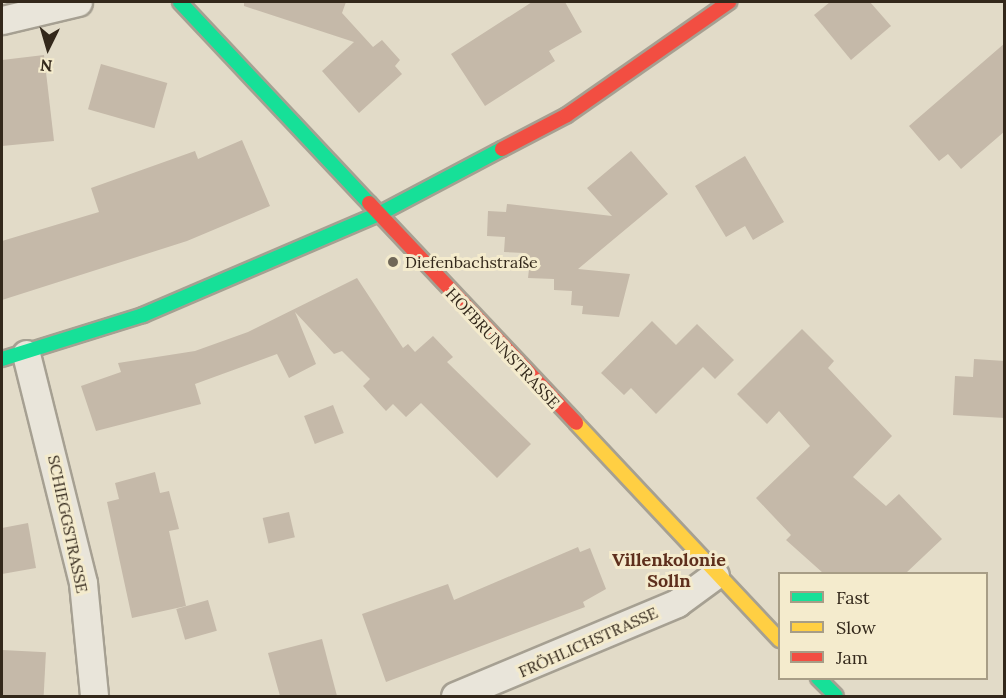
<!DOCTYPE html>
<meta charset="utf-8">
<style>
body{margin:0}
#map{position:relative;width:1006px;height:698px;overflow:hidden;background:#e2dbc8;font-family:Lora,serif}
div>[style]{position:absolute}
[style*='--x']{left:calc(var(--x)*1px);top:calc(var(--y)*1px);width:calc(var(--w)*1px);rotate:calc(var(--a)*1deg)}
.building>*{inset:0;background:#c5b9a9;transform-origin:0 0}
.roads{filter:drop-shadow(2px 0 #a6a092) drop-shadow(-2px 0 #a6a092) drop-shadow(0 2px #a6a092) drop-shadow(0 -2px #a6a092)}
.street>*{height:27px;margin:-13.5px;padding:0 13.5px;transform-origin:13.5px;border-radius:13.5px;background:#e9e5da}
.fast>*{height:14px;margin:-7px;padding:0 7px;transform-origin:7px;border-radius:7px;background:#16e098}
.slow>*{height:14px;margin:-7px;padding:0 7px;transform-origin:7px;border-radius:7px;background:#ffcf43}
.jam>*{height:14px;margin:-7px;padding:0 7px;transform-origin:7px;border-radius:7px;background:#f24e42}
.dots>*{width:16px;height:16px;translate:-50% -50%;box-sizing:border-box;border:3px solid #f4ebcd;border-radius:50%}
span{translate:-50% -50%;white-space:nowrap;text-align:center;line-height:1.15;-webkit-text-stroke:6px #f4ebcd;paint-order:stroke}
.poi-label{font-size:16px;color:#33281b}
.left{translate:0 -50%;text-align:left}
.street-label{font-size:16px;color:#33281b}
.neighbourhood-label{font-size:18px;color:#5e2f1c;font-weight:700}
.frame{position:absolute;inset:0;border:3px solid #33281b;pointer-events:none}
.legend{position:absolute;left:778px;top:572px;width:210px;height:108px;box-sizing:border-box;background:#f4ebcd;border:2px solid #a79d86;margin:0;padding:8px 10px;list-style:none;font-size:18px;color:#33281b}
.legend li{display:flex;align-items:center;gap:12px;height:30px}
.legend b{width:30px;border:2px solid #a79d86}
.north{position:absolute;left:18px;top:18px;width:60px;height:60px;-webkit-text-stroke:4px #f4ebcd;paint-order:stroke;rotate:185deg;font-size:16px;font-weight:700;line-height:24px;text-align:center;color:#33281b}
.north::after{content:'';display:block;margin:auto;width:21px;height:27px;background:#33281b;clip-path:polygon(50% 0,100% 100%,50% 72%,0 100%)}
</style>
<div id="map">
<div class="building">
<div style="clip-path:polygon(244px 2px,346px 2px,342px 13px,373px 47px,382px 40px,400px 60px,395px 66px,402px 74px,359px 113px,322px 71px,354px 42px,244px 6px)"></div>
<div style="clip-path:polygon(532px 2px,565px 2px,582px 32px,549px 51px,555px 61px,485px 106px,451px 54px)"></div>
<div style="clip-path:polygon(830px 2px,870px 2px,891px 26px,851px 60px,814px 15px)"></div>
<div style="clip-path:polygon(1005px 43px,1005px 131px,961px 169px,948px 154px,939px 161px,909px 126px)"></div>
<div style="clip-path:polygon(44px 55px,54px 141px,2px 146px,2px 60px)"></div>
<div style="left:101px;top:64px;width:69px;height:47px;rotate:16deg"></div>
<div style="clip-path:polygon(242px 140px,270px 206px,187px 241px,2px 300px,2px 241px,99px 212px,91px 188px,195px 151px,198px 159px)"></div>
<div style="clip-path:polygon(631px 151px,668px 194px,578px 269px,630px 274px,619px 317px,582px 314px,583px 306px,571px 305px,572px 291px,554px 290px,554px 279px,528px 278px,530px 260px,523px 260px,524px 253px,504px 252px,505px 237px,487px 236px,488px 211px,506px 212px,507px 204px,612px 216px,587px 188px)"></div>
<div style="clip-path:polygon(745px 156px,784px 222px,753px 240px,745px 226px,726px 237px,695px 186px)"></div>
<div style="clip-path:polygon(357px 278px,403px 348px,408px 344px,415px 352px,433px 336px,453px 357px,447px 362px,531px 444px,497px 478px,421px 403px,406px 417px,393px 404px,386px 411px,363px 386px,370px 379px,342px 351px,334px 354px,295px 312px,316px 364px,289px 378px,277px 354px,195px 384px,201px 404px,96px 431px,81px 386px,121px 372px,118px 363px,195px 351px,248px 332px)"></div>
<div style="clip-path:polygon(652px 321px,676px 345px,697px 324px,734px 360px,715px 379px,703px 367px,656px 414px,631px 388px,624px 395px,601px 373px)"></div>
<div style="clip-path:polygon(802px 329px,834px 361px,828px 368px,892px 436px,853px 477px,886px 506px,899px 494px,942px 539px,906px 573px,823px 573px,786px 540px,791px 535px,756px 498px,810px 446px,779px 411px,767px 424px,737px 394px)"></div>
<div style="clip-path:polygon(974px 359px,1005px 361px,1005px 418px,953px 415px,955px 376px,973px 377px)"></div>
<div style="left:333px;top:405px;width:30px;height:31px;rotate:69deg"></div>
<div style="clip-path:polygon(155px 472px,160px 493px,169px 491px,179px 529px,169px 531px,186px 606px,132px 618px,107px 502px,119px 499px,115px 483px)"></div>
<div style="left:289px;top:512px;width:26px;height:27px;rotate:77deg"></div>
<div style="clip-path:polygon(28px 523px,36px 568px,2px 574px,2px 528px)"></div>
<div style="clip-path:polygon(578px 547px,580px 552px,590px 548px,606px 589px,583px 602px,585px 607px,386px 682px,362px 614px,448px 584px,454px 600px)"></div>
<div style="left:208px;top:600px;width:32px;height:33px;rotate:74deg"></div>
<div style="clip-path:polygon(322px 639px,337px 696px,280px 696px,268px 653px)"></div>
<div style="left:2px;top:650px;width:44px;height:46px;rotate:3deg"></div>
</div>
<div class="roads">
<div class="street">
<div style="--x:2;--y:20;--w:78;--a:-13.3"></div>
<div style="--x:26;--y:354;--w:236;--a:76"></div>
<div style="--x:83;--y:583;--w:114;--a:84.4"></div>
<div style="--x:455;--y:696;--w:241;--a:-22.7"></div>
<div style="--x:677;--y:603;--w:47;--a:-36.4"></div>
</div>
<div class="fast">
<div style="--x:180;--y:2;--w:276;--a:46.8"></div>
<div style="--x:2;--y:359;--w:148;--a:-17.3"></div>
<div style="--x:143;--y:315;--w:257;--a:-23.2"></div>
<div style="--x:379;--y:214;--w:139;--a:-27.9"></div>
<div style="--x:818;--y:678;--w:25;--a:45"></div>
</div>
<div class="slow">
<div style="--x:576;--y:423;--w:298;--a:46.8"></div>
</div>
<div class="jam">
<div style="--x:502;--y:149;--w:73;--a:-27.6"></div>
<div style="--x:567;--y:115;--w:198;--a:-34.9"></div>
<div style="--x:369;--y:203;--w:302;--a:46.7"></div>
</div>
</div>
<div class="dots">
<div style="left:393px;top:262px;background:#706758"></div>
</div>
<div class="poi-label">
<span class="left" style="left:405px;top:262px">Diefenbachstraße</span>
</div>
<div class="street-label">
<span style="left:503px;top:348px;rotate:47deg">HOFBRUNNSTRASSE</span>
<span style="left:68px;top:524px;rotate:78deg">SCHIEGGSTRASSE</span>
<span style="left:588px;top:642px;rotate:-24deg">FRÖHLICHSTRASSE</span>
</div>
<div class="neighbourhood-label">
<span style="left:669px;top:571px">Villenkolonie<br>Solln</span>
</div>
<div class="frame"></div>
<ul class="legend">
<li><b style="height:8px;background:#16e098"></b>Fast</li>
<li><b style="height:8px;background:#ffcf43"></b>Slow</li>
<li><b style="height:8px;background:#f24e42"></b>Jam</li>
</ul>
<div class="north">N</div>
</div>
